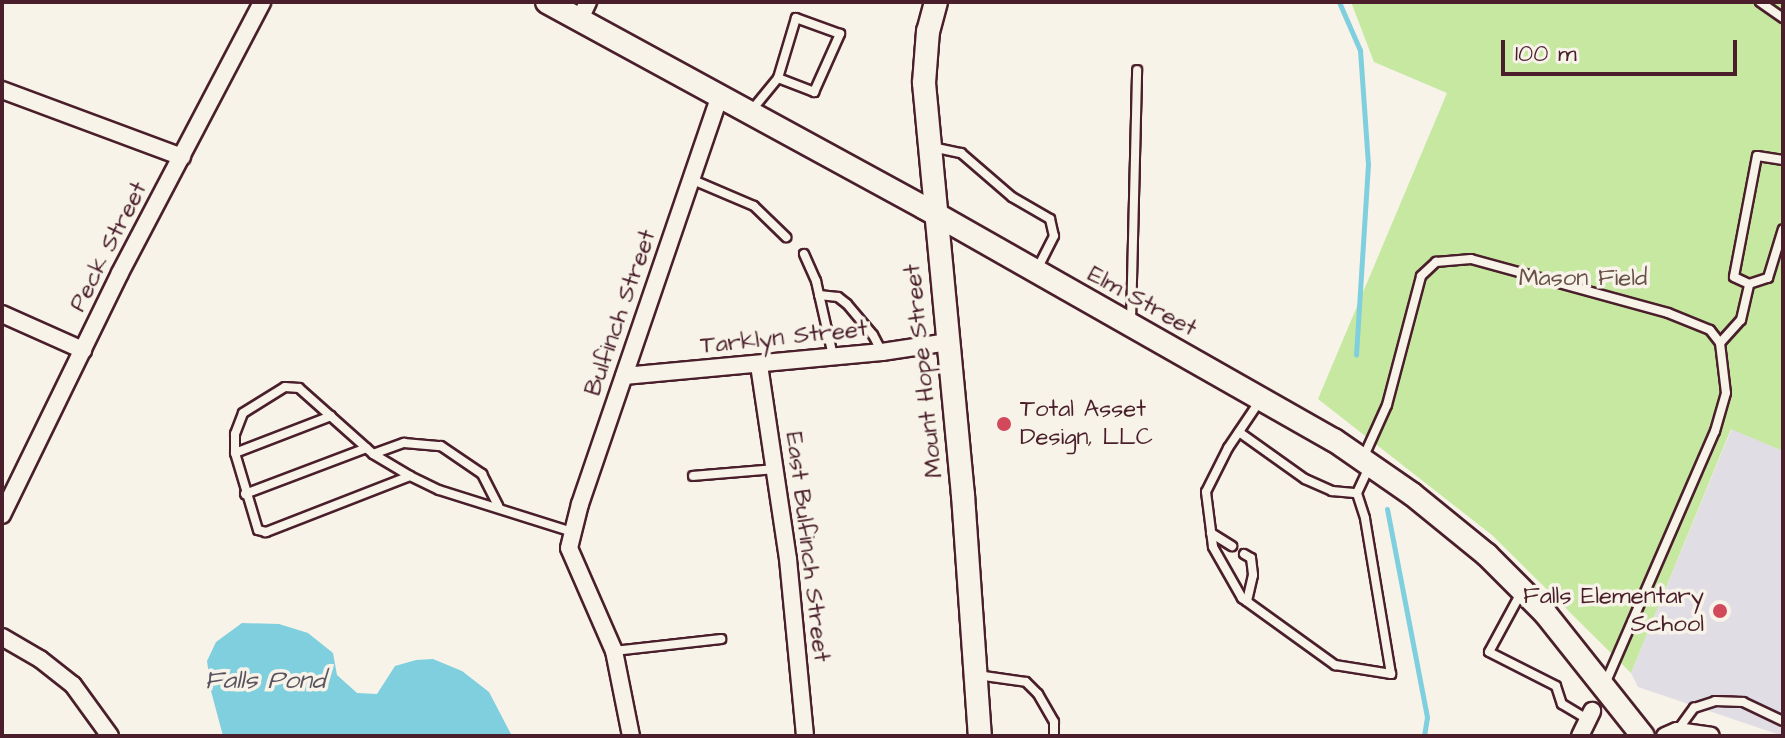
<!DOCTYPE html>
<style>
body{margin:0}
#map{position:relative;width:1785px;height:738px;overflow:hidden;background:#f7f3e8;font-family:"Architects Daughter",sans-serif}
div>[style]{position:absolute}
[style*='--x']{left:calc(var(--x)*1px);top:calc(var(--y)*1px);width:calc(var(--w)*1px);rotate:calc(var(--a)*1deg)}
.built>*{inset:0;background:#e1dde5}
.green>*{inset:0;background:#c6e8a0}
.water>*{inset:0;background:#80cfde}
.stream>*{height:5px;margin:-2.5px;padding:0 2.5px;transform-origin:2.5px;border-radius:2.5px;background:#80cfde}
.roads{filter:drop-shadow(2px 0 #4a1f2b) drop-shadow(-2px 0 #4a1f2b) drop-shadow(0 2px #4a1f2b) drop-shadow(0 -2px #4a1f2b)}
.lane>*{height:8px;margin:-4px;padding:0 4px;transform-origin:4px;border-radius:4px;background:#f7f3e8}
.street>*{height:16px;margin:-8px;padding:0 8px;transform-origin:8px;border-radius:8px;background:#f7f3e8}
.secondary>*{height:22px;margin:-11px;padding:0 11px;transform-origin:11px;border-radius:11px;background:#f7f3e8}
.dots>*{width:22px;height:22px;translate:-50% -50%;box-sizing:border-box;border:4px solid #f7f3e8;border-radius:50%}
span{translate:-50% -50%;white-space:nowrap;text-align:center;line-height:1.15;-webkit-text-stroke:7px #f7f3e8;paint-order:stroke}
.street-label{font-size:24px;color:#4a1f2b}
.park-label{font-size:24px;color:#695148}
.poi-label{font-size:24px;color:#4a1f2b}
.left{translate:0 -50%;text-align:left}
.right{translate:-100% -50%;text-align:right}
.water-label{font-size:26px;color:#5a5461;font-style:italic}
.frame{position:absolute;inset:0;border:4px solid #4a1f2b;pointer-events:none}
.scale{position:absolute;left:1501px;top:40px;width:236px;height:36px;box-sizing:border-box;border:4px solid #4a1f2b;border-top:0;padding-left:10px;font-size:24px;line-height:28px;white-space:nowrap;color:#4a1f2b;-webkit-text-stroke:6px #f7f3e8;paint-order:stroke}
</style>
<div id="map">
<div class="built">
<div style="clip-path:polygon(1732px 428px,1783px 451px,1783px 736px,1638px 687px,1631px 673px)"></div>
</div>
<div class="green">
<div style="clip-path:polygon(1351px 2px,1783px 2px,1783px 451px,1731px 429px,1631px 673px,1492px 535px,1318px 399px,1447px 93px,1374px 62px)"></div>
</div>
<div class="water">
<div style="clip-path:polygon(242px 623px,279px 624px,308px 633px,333px 653px,337px 675px,357px 693px,377px 694px,395px 666px,416px 660px,433px 659px,462px 671px,489px 692px,512px 736px,223px 736px,211px 691px,207px 661px,216px 642px)"></div>
</div>
<div class="stream">
<div style="--x:1339;--y:2;--w:52;--a:66.4"></div>
<div style="--x:1360;--y:50;--w:114;--a:86"></div>
<div style="--x:1368;--y:164;--w:191;--a:93.6"></div>
<div style="--x:1387;--y:509;--w:212;--a:79.1"></div>
<div style="--x:1427;--y:717;--w:19;--a:99"></div>
</div>
<div class="roads">
<div class="lane">
<div style="--x:1760;--y:2;--w:28;--a:35"></div>
<div style="--x:751;--y:111;--w:43;--a:-50.7"></div>
<div style="--x:778;--y:78;--w:39;--a:21"></div>
<div style="--x:814;--y:92;--w:64;--a:-65.9"></div>
<div style="--x:840;--y:34;--w:47;--a:-160"></div>
<div style="--x:796;--y:18;--w:63;--a:106.7"></div>
<div style="--x:932;--y:147;--w:30;--a:12"></div>
<div style="--x:961;--y:153;--w:67;--a:40.8"></div>
<div style="--x:1012;--y:197;--w:44;--a:30.1"></div>
<div style="--x:1050;--y:219;--w:17;--a:77"></div>
<div style="--x:1054;--y:236;--w:36;--a:117"></div>
<div style="--x:1783;--y:160;--w:26;--a:-171"></div>
<div style="--x:1757;--y:156;--w:123;--a:100.8"></div>
<div style="--x:1734;--y:277;--w:17;--a:25"></div>
<div style="--x:1749;--y:284;--w:20;--a:-18"></div>
<div style="--x:1768;--y:278;--w:51;--a:-73"></div>
<div style="--x:693;--y:180;--w:66;--a:23.1"></div>
<div style="--x:754;--y:206;--w:45;--a:44.1"></div>
<div style="--x:804;--y:254;--w:30;--a:66"></div>
<div style="--x:816;--y:281;--w:77;--a:77.2"></div>
<div style="--x:819;--y:295;--w:19;--a:6"></div>
<div style="--x:838;--y:297;--w:11;--a:38"></div>
<div style="--x:847;--y:304;--w:40;--a:50"></div>
<div style="--x:873;--y:335;--w:19;--a:62"></div>
<div style="--x:1131;--y:321;--w:251;--a:-88.6"></div>
<div style="--x:1720;--y:343;--w:31;--a:-48"></div>
<div style="--x:1741;--y:320;--w:37;--a:-77"></div>
<div style="--x:1261;--y:399;--w:59;--a:124"></div>
<div style="--x:1228;--y:448;--w:49;--a:116.6"></div>
<div style="--x:1206;--y:492;--w:55;--a:82.7"></div>
<div style="--x:1213;--y:547;--w:59;--a:60.4"></div>
<div style="--x:1242;--y:598;--w:115;--a:35.8"></div>
<div style="--x:1335;--y:665;--w:57;--a:9.1"></div>
<div style="--x:1391;--y:674;--w:158;--a:-99.5"></div>
<div style="--x:1365;--y:518;--w:26;--a:-108"></div>
<div style="--x:1357;--y:493;--w:29;--a:-65"></div>
<div style="--x:1239;--y:432;--w:81;--a:35.5"></div>
<div style="--x:1305;--y:479;--w:30;--a:24"></div>
<div style="--x:1332;--y:491;--w:25;--a:5"></div>
<div style="--x:235;--y:453;--w:103;--a:-21.1"></div>
<div style="--x:373;--y:454;--w:33;--a:-20"></div>
<div style="--x:404;--y:443;--w:37;--a:5"></div>
<div style="--x:441;--y:446;--w:50;--a:34.3"></div>
<div style="--x:482;--y:474;--w:36;--a:63"></div>
<div style="--x:1364;--y:456;--w:56;--a:-65.7"></div>
<div style="--x:1387;--y:405;--w:133;--a:-75.2"></div>
<div style="--x:1421;--y:276;--w:21;--a:-43"></div>
<div style="--x:1436;--y:262;--w:35;--a:-5"></div>
<div style="--x:1471;--y:259;--w:204;--a:15.3"></div>
<div style="--x:1668;--y:313;--w:45;--a:22"></div>
<div style="--x:1710;--y:330;--w:16;--a:52"></div>
<div style="--x:1720;--y:343;--w:50;--a:83.2"></div>
<div style="--x:1726;--y:393;--w:40;--a:106"></div>
<div style="--x:1715;--y:431;--w:276;--a:113.5"></div>
<div style="--x:410;--y:476;--w:155;--a:158.7"></div>
<div style="--x:266;--y:532;--w:8;--a:-166"></div>
<div style="--x:258;--y:530;--w:80;--a:-106.6"></div>
<div style="--x:235;--y:453;--w:19;--a:-90"></div>
<div style="--x:235;--y:434;--w:22;--a:-69"></div>
<div style="--x:243;--y:413;--w:49;--a:-31.8"></div>
<div style="--x:285;--y:387;--w:14;--a:4"></div>
<div style="--x:299;--y:388;--w:99;--a:41.7"></div>
<div style="--x:373;--y:454;--w:43;--a:30.7"></div>
<div style="--x:410;--y:476;--w:32;--a:26"></div>
<div style="--x:439;--y:490;--w:139;--a:17.5"></div>
<div style="--x:693;--y:476;--w:82;--a:-4.9"></div>
<div style="--x:245;--y:494;--w:130;--a:-20.7"></div>
<div style="--x:1211;--y:533;--w:25;--a:32"></div>
<div style="--x:1244;--y:554;--w:8;--a:30"></div>
<div style="--x:1251;--y:558;--w:17;--a:83"></div>
<div style="--x:1253;--y:575;--w:27;--a:103"></div>
<div style="--x:1522;--y:591;--w:69;--a:118.4"></div>
<div style="--x:1489;--y:652;--w:75;--a:26.9"></div>
<div style="--x:1556;--y:686;--w:19;--a:72"></div>
<div style="--x:1562;--y:704;--w:29;--a:31"></div>
<div style="--x:614;--y:651;--w:108;--a:-6.4"></div>
<div style="--x:977;--y:675;--w:49;--a:8.1"></div>
<div style="--x:1026;--y:682;--w:17;--a:45"></div>
<div style="--x:1038;--y:694;--w:32;--a:60"></div>
<div style="--x:1054;--y:722;--w:14;--a:90"></div>
<div style="--x:1677;--y:731;--w:29;--a:-54"></div>
<div style="--x:1694;--y:708;--w:22;--a:-18"></div>
<div style="--x:1715;--y:701;--w:28;--a:2"></div>
<div style="--x:1743;--y:702;--w:44;--a:25.4"></div>
</div>
<div class="street">
<div style="--x:580;--y:19;--w:19;--a:-65"></div>
<div style="--x:2;--y:90;--w:192;--a:20.4"></div>
<div style="--x:2;--y:314;--w:89;--a:24"></div>
<div style="--x:759;--y:365;--w:196;--a:81.5"></div>
<div style="--x:788;--y:559;--w:178;--a:84.5"></div>
<div style="--x:624;--y:376;--w:259;--a:-5.3"></div>
<div style="--x:882;--y:352;--w:67;--a:-8.6"></div>
<div style="--x:2;--y:515;--w:269;--a:-64"></div>
<div style="--x:120;--y:273;--w:306;--a:-62.3"></div>
<div style="--x:2;--y:637;--w:44;--a:30.1"></div>
<div style="--x:40;--y:659;--w:42;--a:38.2"></div>
<div style="--x:73;--y:685;--w:63;--a:54"></div>
<div style="--x:631;--y:736;--w:87;--a:-101.3"></div>
<div style="--x:614;--y:651;--w:112;--a:-113.6"></div>
<div style="--x:569;--y:548;--w:45;--a:-76"></div>
<div style="--x:580;--y:504;--w:432;--a:-71.1"></div>
<div style="--x:1580;--y:736;--w:28;--a:-64"></div>
<div style="--x:1665;--y:736;--w:13;--a:-23"></div>
<div style="--x:1677;--y:731;--w:34;--a:8"></div>
</div>
<div class="secondary">
<div style="--x:547;--y:2;--w:430;--a:28.6"></div>
<div style="--x:925;--y:208;--w:470;--a:29.6"></div>
<div style="--x:1334;--y:440;--w:95;--a:34.7"></div>
<div style="--x:1412;--y:494;--w:97;--a:39.1"></div>
<div style="--x:1487;--y:555;--w:82;--a:45"></div>
<div style="--x:1545;--y:613;--w:157;--a:51.5"></div>
<div style="--x:936;--y:2;--w:30;--a:105"></div>
<div style="--x:928;--y:31;--w:52;--a:94.4"></div>
<div style="--x:924;--y:83;--w:414;--a:84.6"></div>
<div style="--x:963;--y:495;--w:242;--a:86"></div>
</div>
</div>
<div class="dots">
<div style="left:1004px;top:424px;background:#d1495b"></div>
<div style="left:1720px;top:611px;background:#d1495b"></div>
</div>
<div class="street-label">
<span style="left:109px;top:247px;rotate:-63deg">Peck Street</span>
<span style="left:1142px;top:302px;rotate:29deg">Elm Street</span>
<span style="left:621px;top:313px;rotate:-71deg">Bulfinch Street</span>
<span style="left:784px;top:338px;rotate:-6deg">Tarklyn Street</span>
<span style="left:924px;top:371px;rotate:-96deg">Mount Hope Street</span>
<span style="left:807px;top:547px;rotate:83deg">East Bulfinch Street</span>
</div>
<div class="park-label">
<span style="left:1583px;top:279px">Mason Field</span>
</div>
<div class="poi-label">
<span class="left" style="left:1020px;top:424px">Total Asset<br>Design, LLC</span>
<span class="right" style="left:1704px;top:611px">Falls Elementary<br>School</span>
</div>
<div class="water-label">
<span style="left:265px;top:681px">Falls Pond</span>
</div>
<div class="frame"></div>
<div class="scale">100 m</div>
</div>
